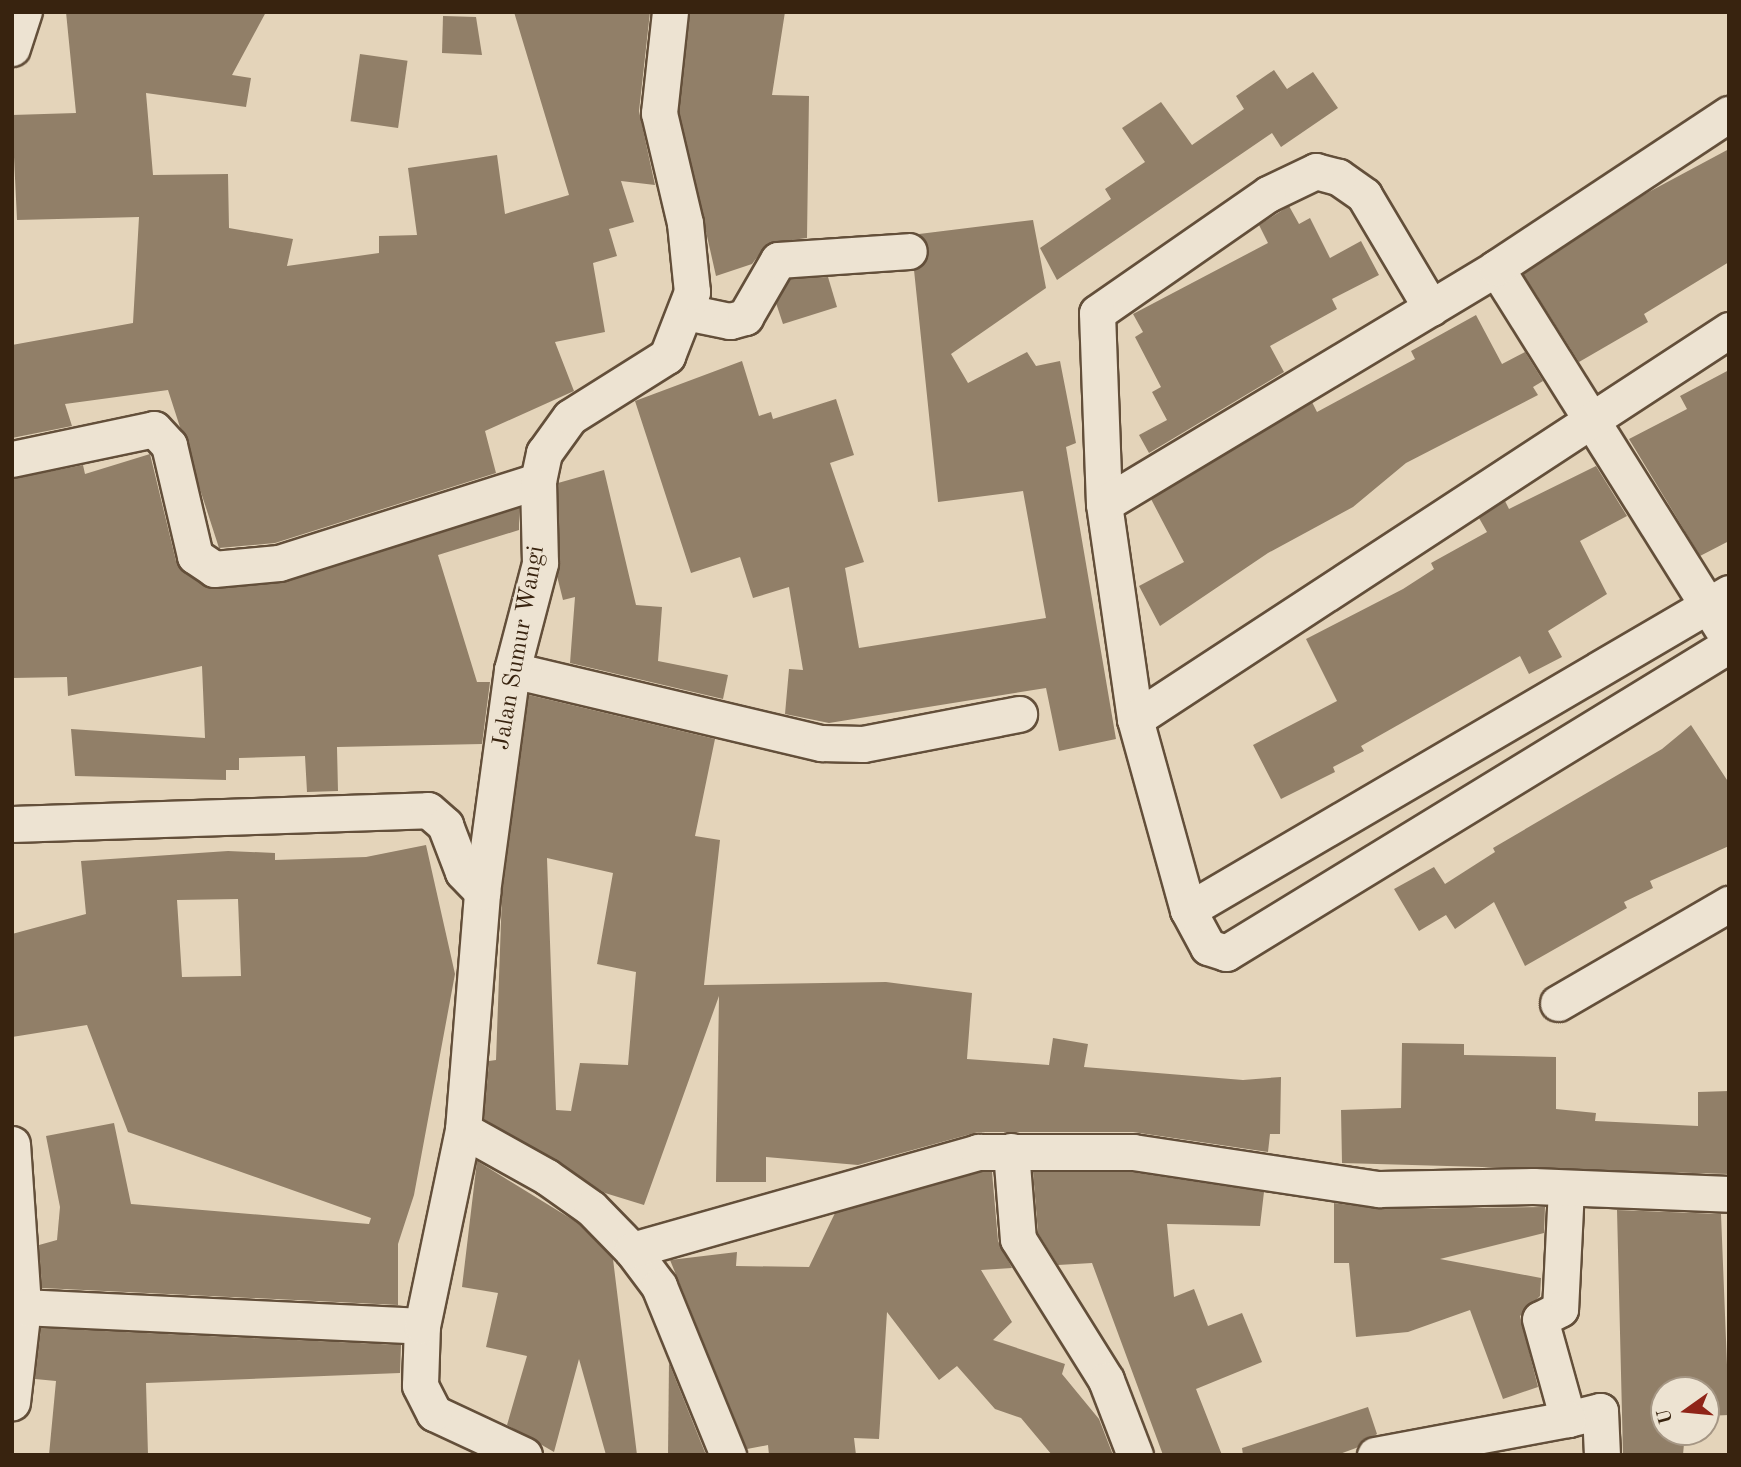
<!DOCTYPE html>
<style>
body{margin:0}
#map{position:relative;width:1741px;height:1467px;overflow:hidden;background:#e4d4ba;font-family:"Old Standard TT",serif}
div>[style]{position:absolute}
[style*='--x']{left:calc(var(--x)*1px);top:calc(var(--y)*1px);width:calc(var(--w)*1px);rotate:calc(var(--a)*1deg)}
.building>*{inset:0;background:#917f68;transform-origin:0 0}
.roads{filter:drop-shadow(2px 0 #634f3a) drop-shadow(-2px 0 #634f3a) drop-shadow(0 2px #634f3a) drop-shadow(0 -2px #634f3a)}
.street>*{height:35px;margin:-17.5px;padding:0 17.5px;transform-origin:17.5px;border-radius:17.5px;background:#ede3d2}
span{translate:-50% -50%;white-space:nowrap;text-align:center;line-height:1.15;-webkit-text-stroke:5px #ede3d2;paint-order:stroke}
.street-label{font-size:24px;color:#38230f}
.frame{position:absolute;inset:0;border:14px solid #38230f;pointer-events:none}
.north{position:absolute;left:1650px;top:1376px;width:70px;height:70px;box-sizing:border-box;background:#ede3d2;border:2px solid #a59684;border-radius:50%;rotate:255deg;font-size:19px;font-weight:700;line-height:28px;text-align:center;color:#38230f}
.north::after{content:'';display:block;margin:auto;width:24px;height:32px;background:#8f2418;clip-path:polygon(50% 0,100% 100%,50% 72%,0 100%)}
</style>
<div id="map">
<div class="building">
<div style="clip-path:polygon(66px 12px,266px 12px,232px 75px,251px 78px,246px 107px,146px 93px,153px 175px,228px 174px,229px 228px,293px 239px,287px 266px,379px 253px,379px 236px,417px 235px,408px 168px,497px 155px,505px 214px,569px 195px,514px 12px,650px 12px,639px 111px,655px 185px,621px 181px,634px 222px,609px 229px,617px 256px,593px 263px,605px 332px,555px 342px,574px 391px,485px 431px,496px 473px,275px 543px,219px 548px,168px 390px,65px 404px,72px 426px,12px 438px,12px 345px,133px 323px,139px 217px,17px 220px,12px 115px,76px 113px)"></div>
<div style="clip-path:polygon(690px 12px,785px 12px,772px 95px,809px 96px,807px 238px,768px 243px,752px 264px,716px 276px,679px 112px)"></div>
<div style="clip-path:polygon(443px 16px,476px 17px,482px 55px,442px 53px)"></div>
<div style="left:360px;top:54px;width:48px;height:68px;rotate:8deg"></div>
<div style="clip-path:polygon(1274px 70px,1287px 89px,1313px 72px,1338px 108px,1281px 147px,1272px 133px,1057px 280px,1040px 248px,1111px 199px,1105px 189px,1145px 162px,1122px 128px,1161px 102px,1192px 145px,1244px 109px,1236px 96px)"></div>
<div style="clip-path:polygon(1729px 149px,1729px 262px,1644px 314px,1648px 322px,1579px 362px,1523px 274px,1645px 194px)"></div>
<div style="clip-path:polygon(1289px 206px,1299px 224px,1310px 218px,1330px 258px,1361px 241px,1379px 275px,1332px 299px,1337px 309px,1270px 346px,1284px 372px,1149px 453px,1139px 435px,1167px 420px,1152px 392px,1161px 387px,1135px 337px,1143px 332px,1133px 314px,1268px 243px,1259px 225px)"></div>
<div style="clip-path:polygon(1033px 220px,1046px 288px,951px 354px,968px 383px,1027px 352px,1036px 366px,1060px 361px,1076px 443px,1066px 447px,1116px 739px,1059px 751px,1046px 688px,829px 723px,785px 714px,789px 669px,803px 670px,789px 587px,753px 598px,740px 557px,691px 573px,635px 401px,742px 361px,759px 416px,771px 412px,773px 419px,836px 399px,854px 455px,830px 463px,864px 562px,845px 568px,859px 648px,1046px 618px,1023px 491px,938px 502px,914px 270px,929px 250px,919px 234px)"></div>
<div style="clip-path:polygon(828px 277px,837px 307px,783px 324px,776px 303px,790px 279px)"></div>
<div style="clip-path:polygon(1476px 315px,1502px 364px,1525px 352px,1543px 381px,1533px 387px,1538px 395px,1406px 463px,1353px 507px,1268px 553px,1160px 626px,1139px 586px,1184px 562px,1151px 499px,1312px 402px,1317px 412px,1415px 359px,1411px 351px)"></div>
<div style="clip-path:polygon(1729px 370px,1729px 541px,1700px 556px,1629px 439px,1687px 409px,1680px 396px)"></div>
<div style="clip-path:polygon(150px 454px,176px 561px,215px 589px,285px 582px,519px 508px,519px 530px,438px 555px,477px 682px,490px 682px,482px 744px,337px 747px,338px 791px,307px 792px,305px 756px,239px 758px,239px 770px,226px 770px,226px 780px,75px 776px,71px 729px,205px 738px,202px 666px,68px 696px,67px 677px,12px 678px,12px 479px,83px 465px,85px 474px)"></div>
<div style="clip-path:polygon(1596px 466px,1627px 516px,1580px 541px,1607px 594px,1548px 631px,1562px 657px,1529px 674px,1520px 656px,1361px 746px,1364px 751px,1333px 767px,1335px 772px,1281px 799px,1253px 745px,1337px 701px,1306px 639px,1403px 589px,1434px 569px,1431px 563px,1487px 532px,1479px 518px,1505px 501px,1509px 509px)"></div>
<div style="clip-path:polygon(604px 470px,636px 605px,662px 607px,658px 661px,728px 675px,723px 699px,570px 663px,575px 597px,563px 600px,557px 576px,558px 483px)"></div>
<div style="clip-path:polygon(evenodd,529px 695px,715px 739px,695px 836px,720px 840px,704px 985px,886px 982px,972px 993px,967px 1059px,1049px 1065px,1053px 1038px,1088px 1044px,1084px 1067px,1243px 1080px,1281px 1077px,1280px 1134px,1270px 1134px,1268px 1152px,1133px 1132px,978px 1132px,858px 1165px,766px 1157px,766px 1182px,716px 1182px,719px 996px,644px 1205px,605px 1193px,484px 1119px,489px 1061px,496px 1060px,502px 894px,529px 695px,547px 858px,613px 873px,597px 964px,636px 972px,628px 1065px,580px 1063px,571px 1111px,556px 1110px,547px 858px)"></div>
<div style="clip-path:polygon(1691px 725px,1729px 783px,1729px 846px,1650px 881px,1653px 888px,1624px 902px,1627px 908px,1525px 966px,1494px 902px,1455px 929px,1446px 915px,1419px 931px,1394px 889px,1434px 867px,1445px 884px,1495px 852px,1493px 848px,1662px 749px)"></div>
<div style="clip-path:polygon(evenodd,426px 845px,455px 974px,414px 1195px,398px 1244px,398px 1305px,42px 1288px,39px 1245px,57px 1240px,60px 1207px,46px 1136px,114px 1123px,131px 1204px,369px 1224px,371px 1218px,128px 1132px,87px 1025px,12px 1037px,12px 934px,86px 914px,81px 861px,228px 851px,275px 853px,275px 860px,366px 857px,426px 845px,238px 899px,241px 976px,182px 977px,177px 900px,238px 899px)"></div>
<div style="clip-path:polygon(1402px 1043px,1464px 1044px,1464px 1055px,1556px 1057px,1556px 1109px,1596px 1113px,1595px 1121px,1698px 1126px,1698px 1092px,1729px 1091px,1729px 1174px,1342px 1163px,1341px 1110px,1401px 1108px)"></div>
<div style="clip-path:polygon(477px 1161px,578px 1223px,613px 1259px,637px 1455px,606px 1455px,579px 1359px,554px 1452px,507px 1425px,527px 1356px,486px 1347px,498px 1293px,462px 1287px)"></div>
<div style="clip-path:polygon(981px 1172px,992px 1172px,998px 1241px,1012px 1268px,981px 1270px,1012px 1322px,993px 1340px,1065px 1364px,1062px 1374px,1099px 1419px,1113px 1455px,1052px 1455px,1021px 1418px,995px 1409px,957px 1366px,939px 1380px,887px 1312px,879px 1439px,854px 1438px,856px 1455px,769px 1455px,768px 1445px,747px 1449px,670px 1260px,737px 1252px,736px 1266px,809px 1267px,835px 1213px)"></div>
<div style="clip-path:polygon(1033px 1172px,1131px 1172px,1264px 1192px,1260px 1226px,1167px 1224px,1174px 1297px,1194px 1289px,1208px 1326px,1242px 1313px,1262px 1362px,1196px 1389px,1222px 1455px,1163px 1455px,1092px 1263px,1058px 1265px,1038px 1233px)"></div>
<div style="clip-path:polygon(1334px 1203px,1379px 1209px,1545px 1207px,1544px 1233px,1440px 1259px,1541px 1278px,1540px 1296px,1520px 1316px,1538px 1387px,1503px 1399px,1470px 1310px,1408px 1332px,1356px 1337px,1349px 1263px,1334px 1263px)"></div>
<div style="clip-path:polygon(1617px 1210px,1721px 1214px,1729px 1415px,1706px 1416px,1706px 1390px,1664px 1390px,1664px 1432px,1685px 1432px,1683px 1455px,1623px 1455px)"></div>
<div style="clip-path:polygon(41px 1328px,401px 1345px,400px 1373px,146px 1383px,148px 1455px,49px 1455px,56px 1381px,35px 1379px)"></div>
<div style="clip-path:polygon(669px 1363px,706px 1455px,668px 1455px)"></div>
<div style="clip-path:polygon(1368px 1407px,1377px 1434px,1356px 1448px,1337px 1455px,1243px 1455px,1242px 1448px)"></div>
</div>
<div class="roads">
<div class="street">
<div style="--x:12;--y:48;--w:38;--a:-72"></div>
<div style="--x:1496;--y:268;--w:424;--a:57.9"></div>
<div style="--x:1431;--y:308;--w:131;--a:-120.7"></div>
<div style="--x:1364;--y:195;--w:32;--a:-145"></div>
<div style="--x:1338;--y:177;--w:23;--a:-165"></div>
<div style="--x:1316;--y:171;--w:53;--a:154.4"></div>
<div style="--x:1268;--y:194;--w:208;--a:145.2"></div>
<div style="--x:1097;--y:313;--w:191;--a:87.9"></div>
<div style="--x:1104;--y:504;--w:217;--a:81.8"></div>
<div style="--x:1135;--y:719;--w:198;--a:74.5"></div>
<div style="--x:1188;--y:910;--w:42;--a:61.6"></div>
<div style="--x:1208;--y:947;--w:19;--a:18"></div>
<div style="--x:1226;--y:953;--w:590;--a:-31.48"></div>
<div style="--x:686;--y:312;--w:45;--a:11.6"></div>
<div style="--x:730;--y:321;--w:16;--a:-15"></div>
<div style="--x:745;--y:317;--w:66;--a:-59.9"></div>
<div style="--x:778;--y:260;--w:131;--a:-3.9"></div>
<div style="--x:12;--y:459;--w:145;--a:-11.9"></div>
<div style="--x:154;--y:429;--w:22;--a:47"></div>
<div style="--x:169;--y:445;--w:114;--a:76.8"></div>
<div style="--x:195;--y:556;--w:23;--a:34"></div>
<div style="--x:214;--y:569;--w:65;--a:-5.3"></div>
<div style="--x:279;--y:563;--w:272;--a:-17.6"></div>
<div style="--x:1104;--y:504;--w:458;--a:-31"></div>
<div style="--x:1496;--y:268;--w:279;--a:-33.5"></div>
<div style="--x:512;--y:670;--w:318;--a:13.3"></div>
<div style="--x:821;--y:743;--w:42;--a:1.4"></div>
<div style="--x:863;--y:744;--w:159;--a:-10.9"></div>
<div style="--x:1135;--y:719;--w:710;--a:-33.22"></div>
<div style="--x:12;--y:824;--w:416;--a:-1.9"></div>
<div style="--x:428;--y:810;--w:23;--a:41"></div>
<div style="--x:445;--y:825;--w:50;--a:69"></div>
<div style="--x:463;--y:872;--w:28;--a:46"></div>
<div style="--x:1188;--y:910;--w:627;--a:-30.37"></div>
<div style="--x:1558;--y:1003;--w:198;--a:-30.1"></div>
<div style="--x:463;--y:1130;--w:96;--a:29.2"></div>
<div style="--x:547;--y:1177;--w:54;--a:35.2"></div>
<div style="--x:591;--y:1208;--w:59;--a:45.7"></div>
<div style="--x:632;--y:1250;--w:45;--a:53.1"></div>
<div style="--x:659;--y:1286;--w:183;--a:67.8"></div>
<div style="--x:12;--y:1144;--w:163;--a:86.1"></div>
<div style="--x:23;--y:1307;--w:96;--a:96.6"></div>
<div style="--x:1011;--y:1151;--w:88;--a:85.5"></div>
<div style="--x:1018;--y:1239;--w:166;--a:58"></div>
<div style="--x:1106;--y:1380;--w:80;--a:68.9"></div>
<div style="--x:1566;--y:1188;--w:121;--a:92.8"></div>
<div style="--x:1560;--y:1309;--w:22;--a:153"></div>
<div style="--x:1540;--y:1319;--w:104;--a:74.4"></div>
<div style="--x:1568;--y:1419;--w:33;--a:-14"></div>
<div style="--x:1600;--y:1411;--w:44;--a:87.4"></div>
<div style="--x:632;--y:1250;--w:360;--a:-15.8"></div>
<div style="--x:978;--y:1152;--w:155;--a:0"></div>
<div style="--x:1133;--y:1152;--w:249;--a:8.6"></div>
<div style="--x:1379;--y:1189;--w:154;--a:-1.1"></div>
<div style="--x:1533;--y:1186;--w:196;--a:2.3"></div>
<div style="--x:23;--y:1307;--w:399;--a:2.7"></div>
<div style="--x:524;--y:1455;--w:99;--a:-155"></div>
<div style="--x:434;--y:1413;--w:31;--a:-117"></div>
<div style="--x:420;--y:1385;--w:59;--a:-88.1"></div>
<div style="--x:422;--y:1326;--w:200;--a:-78.2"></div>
<div style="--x:463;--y:1130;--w:239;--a:-85.4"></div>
<div style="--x:482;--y:892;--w:224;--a:-82.3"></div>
<div style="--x:512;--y:670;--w:111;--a:-75.3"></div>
<div style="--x:540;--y:563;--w:82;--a:-91.4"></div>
<div style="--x:538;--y:481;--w:29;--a:-78"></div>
<div style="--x:544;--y:453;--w:44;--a:-54.2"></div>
<div style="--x:570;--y:417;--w:115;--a:-32.2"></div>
<div style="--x:667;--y:356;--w:69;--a:-68.7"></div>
<div style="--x:692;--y:292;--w:69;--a:-95.8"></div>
<div style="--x:685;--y:223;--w:113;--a:-103.3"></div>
<div style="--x:659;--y:113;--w:102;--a:-83.8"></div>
<div style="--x:1375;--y:1455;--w:196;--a:-10.6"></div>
</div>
</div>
<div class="street-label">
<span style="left:520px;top:648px;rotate:-80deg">Jalan Sumur Wangi</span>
</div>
<div class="frame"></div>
<div class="north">U</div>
</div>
